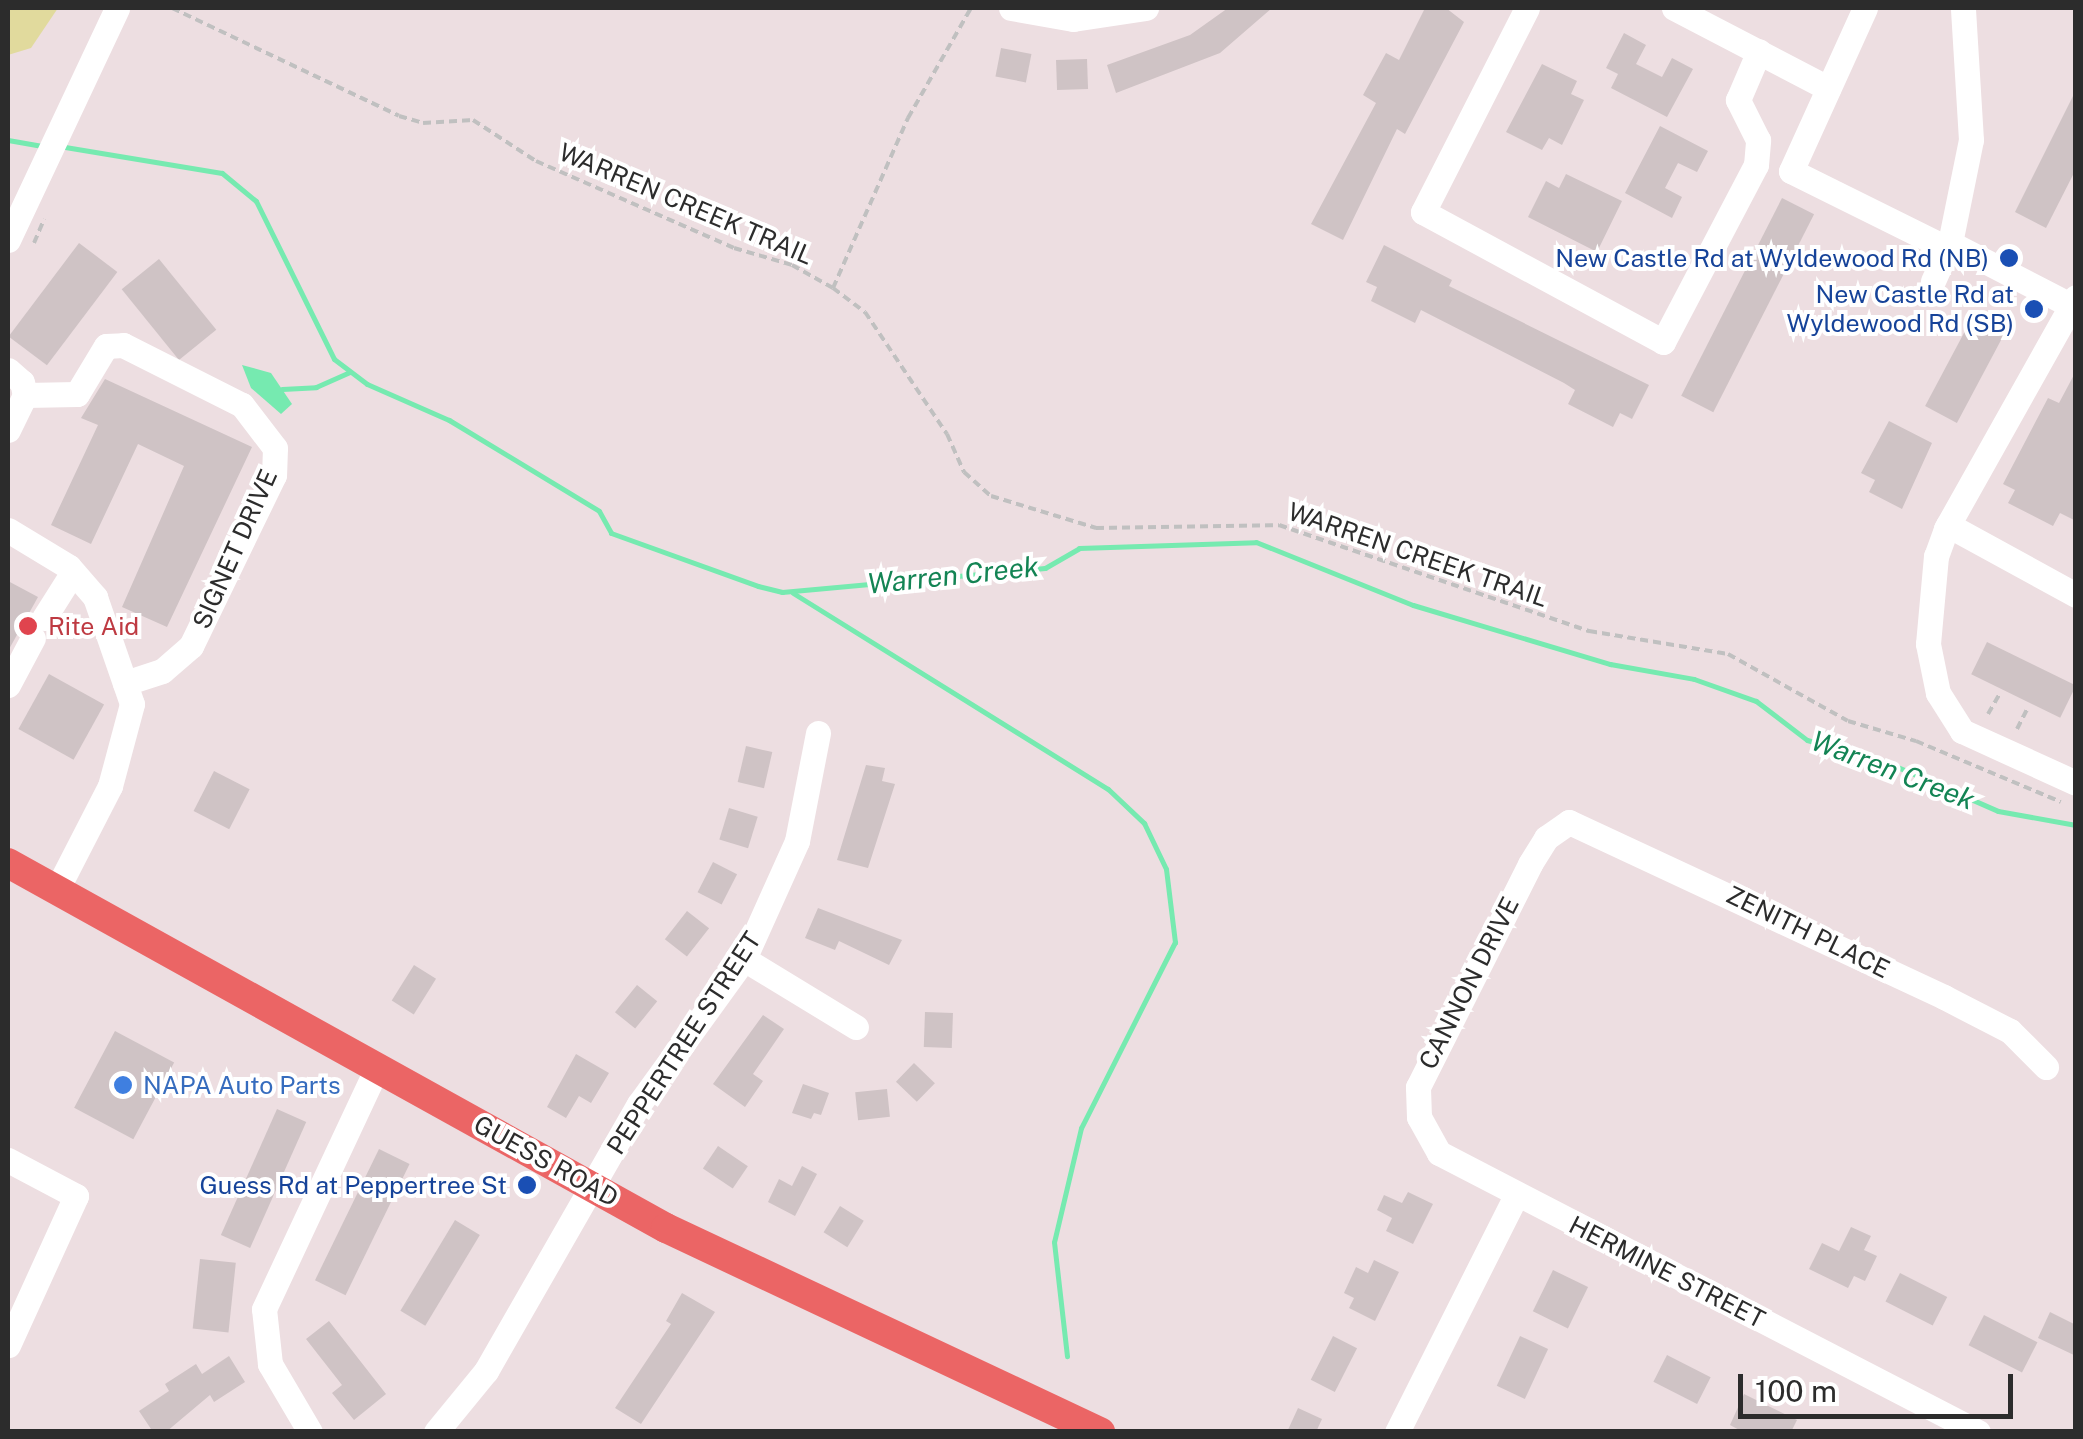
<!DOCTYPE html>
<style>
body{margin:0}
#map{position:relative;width:2083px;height:1439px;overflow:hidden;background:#eddee1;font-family:"Public Sans",sans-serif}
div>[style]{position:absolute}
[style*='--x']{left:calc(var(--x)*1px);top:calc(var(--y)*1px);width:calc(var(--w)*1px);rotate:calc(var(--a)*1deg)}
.green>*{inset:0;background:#e1da9d}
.water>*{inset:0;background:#76eab0}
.stream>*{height:5px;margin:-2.5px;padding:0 2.5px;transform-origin:2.5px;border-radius:2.5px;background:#76eab0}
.building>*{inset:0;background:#cfc3c5;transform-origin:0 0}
.path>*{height:4px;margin-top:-2px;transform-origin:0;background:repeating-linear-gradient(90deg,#c0c0c0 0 8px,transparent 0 13px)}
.minor>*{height:25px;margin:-12.5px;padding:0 12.5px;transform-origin:12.5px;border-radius:12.5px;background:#fff}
.major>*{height:30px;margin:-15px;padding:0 15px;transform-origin:15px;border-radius:15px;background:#eb6565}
.dots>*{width:28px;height:28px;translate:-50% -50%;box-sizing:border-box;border:5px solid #fff;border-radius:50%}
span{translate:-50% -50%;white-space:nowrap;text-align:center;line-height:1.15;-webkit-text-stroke:8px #fff;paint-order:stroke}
.street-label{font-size:25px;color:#2c2c2c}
.transit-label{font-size:25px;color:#164399}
.right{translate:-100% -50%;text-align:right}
.health-label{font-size:25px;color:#be3a42}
.left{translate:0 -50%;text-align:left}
.shop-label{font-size:25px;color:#366cbe}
.water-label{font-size:28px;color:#138454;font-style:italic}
.frame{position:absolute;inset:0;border:10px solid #2c2c2c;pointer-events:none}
.scale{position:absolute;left:1738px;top:1374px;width:275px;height:45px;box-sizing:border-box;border:5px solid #2c2c2c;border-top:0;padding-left:12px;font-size:30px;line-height:35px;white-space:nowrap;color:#2c2c2c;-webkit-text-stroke:8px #fff;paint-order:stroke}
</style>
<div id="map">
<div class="green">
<div style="clip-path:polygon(8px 8px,58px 8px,31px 48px,8px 55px)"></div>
</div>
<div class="water">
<div style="clip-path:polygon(242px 365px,271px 373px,292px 404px,281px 414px,251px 388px)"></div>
</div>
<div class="stream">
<div style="--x:8;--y:140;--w:36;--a:10"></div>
<div style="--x:59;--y:146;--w:165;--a:9.4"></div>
<div style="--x:222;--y:173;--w:44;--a:39.5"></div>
<div style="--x:256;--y:201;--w:176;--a:63.7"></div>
<div style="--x:334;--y:359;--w:41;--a:37.1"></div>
<div style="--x:367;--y:384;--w:90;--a:23.7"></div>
<div style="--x:449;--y:420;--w:175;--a:31.2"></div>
<div style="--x:599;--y:511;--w:25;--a:61"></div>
<div style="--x:611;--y:533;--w:156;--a:19.8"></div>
<div style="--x:758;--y:586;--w:25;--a:14"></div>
<div style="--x:782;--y:592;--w:264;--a:-5.2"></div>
<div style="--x:1045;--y:568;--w:39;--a:-30"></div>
<div style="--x:1079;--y:548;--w:177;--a:-1.9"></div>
<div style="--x:1256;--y:542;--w:169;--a:21.9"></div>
<div style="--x:1413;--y:605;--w:206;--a:16.7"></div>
<div style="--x:1610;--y:664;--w:85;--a:10.1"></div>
<div style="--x:1694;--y:679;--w:66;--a:19.5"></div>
<div style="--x:1756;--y:701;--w:64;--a:37.4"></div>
<div style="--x:1807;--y:740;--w:82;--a:15.6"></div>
<div style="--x:1886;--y:762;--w:122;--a:23.6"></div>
<div style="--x:1998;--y:811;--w:79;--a:10.2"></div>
<div style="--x:282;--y:389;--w:34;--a:-3"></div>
<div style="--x:316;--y:387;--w:37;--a:-24"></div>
<div style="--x:793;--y:593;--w:371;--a:31.9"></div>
<div style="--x:1108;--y:789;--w:50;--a:43.4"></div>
<div style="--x:1144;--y:823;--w:51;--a:64.4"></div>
<div style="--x:1166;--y:869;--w:74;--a:83"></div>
<div style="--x:1175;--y:942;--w:208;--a:116.8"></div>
<div style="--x:1081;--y:1128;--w:117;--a:103.3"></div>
<div style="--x:1054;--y:1242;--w:115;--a:83.5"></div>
</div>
<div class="building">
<div style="clip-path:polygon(1228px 8px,1272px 8px,1220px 53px,1116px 93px,1107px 65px,1190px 35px)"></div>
<div style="clip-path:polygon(1425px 8px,1446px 8px,1464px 22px,1405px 134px,1397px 129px,1343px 240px,1311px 224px,1376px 103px,1363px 95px,1386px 53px,1399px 60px)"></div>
<div style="clip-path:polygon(1624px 33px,1646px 45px,1636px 64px,1662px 77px,1672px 58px,1693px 69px,1667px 117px,1611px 88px,1618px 74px,1606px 68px)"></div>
<div style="left:1001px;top:48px;width:31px;height:29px;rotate:11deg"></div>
<div style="left:1087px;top:59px;width:30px;height:31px;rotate:88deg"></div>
<div style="clip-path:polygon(1542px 64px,1577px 81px,1571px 94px,1584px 100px,1562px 145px,1549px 138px,1542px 150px,1506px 132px)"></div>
<div style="clip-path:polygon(2076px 90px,2076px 169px,2046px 228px,2015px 212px)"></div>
<div style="clip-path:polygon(1660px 126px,1708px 151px,1697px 172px,1678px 163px,1665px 188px,1682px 197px,1672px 218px,1625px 193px)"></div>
<div style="clip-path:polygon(1566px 174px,1622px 201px,1597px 252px,1528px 217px,1546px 181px,1559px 188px)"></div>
<div style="left:1782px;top:198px;width:36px;height:222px;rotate:27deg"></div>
<div style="left:79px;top:243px;width:48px;height:117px;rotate:37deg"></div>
<div style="clip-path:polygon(1384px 245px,1452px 280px,1449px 286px,1649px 385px,1632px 419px,1620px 413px,1613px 427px,1568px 404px,1575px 390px,1564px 383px,1421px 310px,1415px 323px,1371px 301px,1377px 287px,1366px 282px)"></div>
<div style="left:159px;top:259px;width:91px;height:48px;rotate:51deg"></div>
<div style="left:1973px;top:316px;width:36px;height:102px;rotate:28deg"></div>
<div style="clip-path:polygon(2076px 371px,2076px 521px,2060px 513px,2053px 526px,2008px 503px,2015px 490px,2003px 484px,2048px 398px,2059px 403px)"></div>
<div style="clip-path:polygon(105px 379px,252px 447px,167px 627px,122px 607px,184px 466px,138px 444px,91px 544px,51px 525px,98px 425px,81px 418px)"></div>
<div style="clip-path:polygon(1889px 421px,1932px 443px,1902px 509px,1869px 492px,1875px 480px,1861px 473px)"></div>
<div style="clip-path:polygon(8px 581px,38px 597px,8px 651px)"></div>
<div style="left:1987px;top:642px;width:99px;height:36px;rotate:26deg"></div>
<div style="left:49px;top:674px;width:63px;height:63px;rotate:29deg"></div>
<div style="left:746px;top:746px;width:27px;height:37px;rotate:13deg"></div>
<div style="clip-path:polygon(866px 765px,885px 768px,882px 781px,895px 784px,868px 868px,837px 860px)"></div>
<div style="left:214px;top:771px;width:40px;height:45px;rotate:27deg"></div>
<div style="left:729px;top:808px;width:30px;height:33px;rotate:17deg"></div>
<div style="left:713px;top:862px;width:27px;height:34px;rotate:27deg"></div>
<div style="clip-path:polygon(818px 908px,902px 940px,889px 965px,839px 941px,835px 950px,805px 938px)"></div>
<div style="left:687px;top:911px;width:28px;height:36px;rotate:38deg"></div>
<div style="left:414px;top:965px;width:26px;height:42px;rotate:32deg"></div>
<div style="left:637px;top:985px;width:26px;height:35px;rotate:39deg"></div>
<div style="left:925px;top:1012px;width:28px;height:35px;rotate:2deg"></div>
<div style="clip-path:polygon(763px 1015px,784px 1029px,753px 1074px,763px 1081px,745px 1107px,713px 1084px)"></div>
<div style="left:115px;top:1031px;width:67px;height:87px;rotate:28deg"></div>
<div style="clip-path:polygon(576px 1054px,609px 1073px,591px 1103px,579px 1096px,566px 1118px,547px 1107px)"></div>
<div style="left:914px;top:1063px;width:29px;height:26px;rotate:44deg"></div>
<div style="clip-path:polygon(803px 1084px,829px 1093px,821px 1115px,814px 1113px,811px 1119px,792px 1113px)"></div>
<div style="left:887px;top:1089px;width:28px;height:32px;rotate:84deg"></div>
<div style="left:277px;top:1109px;width:32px;height:138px;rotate:24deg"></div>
<div style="left:718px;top:1146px;width:36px;height:27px;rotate:34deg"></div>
<div style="left:379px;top:1149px;width:34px;height:146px;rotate:26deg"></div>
<div style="clip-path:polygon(802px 1166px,817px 1174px,795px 1216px,768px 1202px,779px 1179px,792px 1186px)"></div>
<div style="clip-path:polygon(1408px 1192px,1433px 1204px,1413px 1244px,1386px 1231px,1392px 1218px,1377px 1210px,1384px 1195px,1402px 1203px)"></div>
<div style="left:840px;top:1206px;width:28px;height:31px;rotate:32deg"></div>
<div style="left:455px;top:1220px;width:29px;height:106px;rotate:31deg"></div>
<div style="clip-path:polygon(1851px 1227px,1871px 1236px,1864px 1250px,1877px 1256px,1865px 1281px,1854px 1276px,1848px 1288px,1809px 1269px,1822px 1243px,1839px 1251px)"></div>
<div style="left:200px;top:1259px;width:36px;height:70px;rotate:6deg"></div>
<div style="clip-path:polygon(1374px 1260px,1399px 1272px,1375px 1321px,1349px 1308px,1354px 1298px,1344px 1293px,1356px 1267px,1368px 1273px)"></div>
<div style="left:1553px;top:1270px;width:39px;height:46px;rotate:26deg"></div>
<div style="left:1900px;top:1273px;width:53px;height:32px;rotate:27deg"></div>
<div style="clip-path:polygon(682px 1293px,715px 1312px,641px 1424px,615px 1408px,671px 1324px,666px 1321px)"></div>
<div style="clip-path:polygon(2050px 1312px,2076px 1325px,2076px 1356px,2038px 1338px)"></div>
<div style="left:1984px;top:1315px;width:60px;height:34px;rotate:27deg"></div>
<div style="clip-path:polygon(329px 1321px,386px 1394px,354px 1420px,332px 1393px,342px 1385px,306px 1339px)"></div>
<div style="left:1333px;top:1336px;width:27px;height:49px;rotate:27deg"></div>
<div style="left:1520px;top:1336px;width:31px;height:55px;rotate:25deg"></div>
<div style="left:1667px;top:1355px;width:49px;height:30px;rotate:27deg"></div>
<div style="clip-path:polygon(229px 1356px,245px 1382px,214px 1402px,210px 1395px,166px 1432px,153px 1432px,139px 1411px,169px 1391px,165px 1384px,196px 1364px,202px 1374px)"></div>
<div style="clip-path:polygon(1744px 1394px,1797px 1420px,1791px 1432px,1743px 1432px,1730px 1425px)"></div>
<div style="clip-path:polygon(1298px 1408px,1322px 1419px,1316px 1432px,1287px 1432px)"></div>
</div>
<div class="path">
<div style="--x:172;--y:8;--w:251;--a:25.4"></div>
<div style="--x:399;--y:116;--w:25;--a:16"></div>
<div style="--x:423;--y:123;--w:50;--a:-3.4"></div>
<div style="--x:473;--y:120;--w:75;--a:33.1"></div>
<div style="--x:536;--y:161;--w:216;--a:23.7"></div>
<div style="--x:734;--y:248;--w:60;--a:16.3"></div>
<div style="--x:792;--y:265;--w:47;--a:29.3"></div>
<div style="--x:833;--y:288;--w:40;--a:37"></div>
<div style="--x:865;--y:312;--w:147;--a:56.1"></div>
<div style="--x:947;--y:434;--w:42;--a:65.9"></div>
<div style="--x:964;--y:472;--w:36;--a:42"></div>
<div style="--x:991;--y:496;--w:110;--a:16.9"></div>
<div style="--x:1096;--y:528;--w:183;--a:-0.9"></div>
<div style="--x:1279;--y:525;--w:328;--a:18.9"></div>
<div style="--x:1589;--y:631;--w:141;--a:9.4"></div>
<div style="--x:1728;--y:654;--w:137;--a:29.2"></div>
<div style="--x:1848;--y:721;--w:71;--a:16.4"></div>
<div style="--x:1916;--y:741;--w:157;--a:22.8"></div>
<div style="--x:34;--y:243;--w:26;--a:-67"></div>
<div style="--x:833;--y:288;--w:186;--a:-66.2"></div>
<div style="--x:908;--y:118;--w:127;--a:-60.2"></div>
<div style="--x:1988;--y:714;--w:24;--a:-60"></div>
<div style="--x:2017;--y:729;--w:25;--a:-63"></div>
</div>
<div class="minor">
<div style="--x:1011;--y:8;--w:63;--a:10.1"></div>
<div style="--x:1073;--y:19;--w:74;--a:-8.6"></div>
<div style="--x:1527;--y:8;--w:229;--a:117"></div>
<div style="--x:1423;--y:212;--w:273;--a:28.4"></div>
<div style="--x:1663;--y:342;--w:200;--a:-62.3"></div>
<div style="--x:1756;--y:165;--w:25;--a:-85"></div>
<div style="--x:1758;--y:140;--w:45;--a:-116.6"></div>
<div style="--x:1738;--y:100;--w:53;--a:-66.8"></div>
<div style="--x:1674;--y:8;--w:174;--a:27.5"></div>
<div style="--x:1865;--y:8;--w:179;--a:114.4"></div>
<div style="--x:1791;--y:171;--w:175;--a:26.4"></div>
<div style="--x:8;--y:240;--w:256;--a:-64.8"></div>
<div style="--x:1950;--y:243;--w:142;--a:27.3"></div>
<div style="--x:1933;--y:281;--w:42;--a:-65.9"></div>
<div style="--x:1950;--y:243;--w:105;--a:-78.5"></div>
<div style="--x:1971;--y:140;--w:132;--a:-93.5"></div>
<div style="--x:2076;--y:297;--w:266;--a:119.3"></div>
<div style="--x:1946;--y:529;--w:29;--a:110"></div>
<div style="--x:1936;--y:556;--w:88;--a:95.2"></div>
<div style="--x:1928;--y:644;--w:50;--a:78.5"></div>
<div style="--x:1938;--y:693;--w:45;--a:57.7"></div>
<div style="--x:1962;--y:731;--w:125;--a:24.5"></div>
<div style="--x:8;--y:370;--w:18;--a:41"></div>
<div style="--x:22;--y:382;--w:13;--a:77"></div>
<div style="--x:25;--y:395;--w:39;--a:116"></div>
<div style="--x:25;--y:395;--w:52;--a:-1.1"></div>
<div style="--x:77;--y:394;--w:56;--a:-58.9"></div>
<div style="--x:106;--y:346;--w:17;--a:-3"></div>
<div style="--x:123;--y:345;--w:133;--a:26.8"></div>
<div style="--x:242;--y:405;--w:54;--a:52.5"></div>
<div style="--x:275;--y:448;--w:27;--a:92"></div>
<div style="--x:274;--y:475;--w:190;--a:115.9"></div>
<div style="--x:191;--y:646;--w:38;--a:139"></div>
<div style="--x:162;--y:671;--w:39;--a:162"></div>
<div style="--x:1948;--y:525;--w:146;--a:28.7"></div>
<div style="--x:8;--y:530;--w:71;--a:31.2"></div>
<div style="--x:69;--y:567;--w:40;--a:49"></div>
<div style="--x:95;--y:597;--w:113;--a:70.9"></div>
<div style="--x:132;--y:704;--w:85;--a:105"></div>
<div style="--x:110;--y:786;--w:118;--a:117.2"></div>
<div style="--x:44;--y:618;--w:54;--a:-57.8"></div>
<div style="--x:8;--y:685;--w:53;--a:-62"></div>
<div style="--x:744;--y:959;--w:131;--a:31.3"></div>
<div style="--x:8;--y:1160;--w:77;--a:27.9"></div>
<div style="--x:76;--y:1196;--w:164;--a:114.5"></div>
<div style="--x:310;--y:1432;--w:79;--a:-120.5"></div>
<div style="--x:270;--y:1364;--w:55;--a:-96.2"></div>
<div style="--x:264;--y:1309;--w:268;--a:-64.9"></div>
<div style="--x:436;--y:1432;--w:79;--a:-50.7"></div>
<div style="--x:486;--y:1371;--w:308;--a:-60.2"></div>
<div style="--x:639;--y:1104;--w:179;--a:-54.1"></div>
<div style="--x:744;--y:959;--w:129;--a:-65.8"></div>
<div style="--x:797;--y:841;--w:110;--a:-79"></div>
<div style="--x:1397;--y:1432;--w:265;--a:-63.3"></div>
<div style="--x:1978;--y:1432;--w:607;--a:-152.63"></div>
<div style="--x:1439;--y:1153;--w:41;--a:-119.1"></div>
<div style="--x:1419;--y:1117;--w:30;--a:-92"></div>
<div style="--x:1418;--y:1087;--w:250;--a:-63.3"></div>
<div style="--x:1530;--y:864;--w:31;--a:-58"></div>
<div style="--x:1546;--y:838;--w:28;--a:-35"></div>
<div style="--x:1569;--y:822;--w:414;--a:25"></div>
<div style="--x:1944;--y:997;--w:74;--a:27.3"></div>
<div style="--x:2010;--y:1031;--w:51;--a:45"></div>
</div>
<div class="major">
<div style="--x:8;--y:863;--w:752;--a:29.02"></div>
<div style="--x:666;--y:1228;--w:480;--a:25.2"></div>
</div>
<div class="dots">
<div style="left:2009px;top:258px;background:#1a4fb4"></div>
<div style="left:2034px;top:309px;background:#1a4fb4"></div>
<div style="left:28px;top:626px;background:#e0444e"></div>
<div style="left:123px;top:1085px;background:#3f7fe0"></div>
<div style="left:527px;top:1185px;background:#1a4fb4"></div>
</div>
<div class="street-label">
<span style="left:686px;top:204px;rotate:23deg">WARREN CREEK TRAIL</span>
<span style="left:235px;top:549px;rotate:-66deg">SIGNET DRIVE</span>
<span style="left:1418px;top:555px;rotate:19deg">WARREN CREEK TRAIL</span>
<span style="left:1808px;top:932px;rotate:26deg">ZENITH PLACE</span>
<span style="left:1469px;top:983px;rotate:-63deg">CANNON DRIVE</span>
<span style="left:684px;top:1043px;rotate:-57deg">PEPPERTREE STREET</span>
<span style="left:546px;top:1161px;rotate:29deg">GUESS ROAD</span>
<span style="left:1667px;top:1272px;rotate:27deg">HERMINE STREET</span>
</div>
<div class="transit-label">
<span class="right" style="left:1989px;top:258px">New Castle Rd at Wyldewood Rd (NB)</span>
<span class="right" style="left:2014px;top:309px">New Castle Rd at<br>Wyldewood Rd (SB)</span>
<span class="right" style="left:507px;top:1185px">Guess Rd at Peppertree St</span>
</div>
<div class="health-label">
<span class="left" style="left:48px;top:626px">Rite Aid</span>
</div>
<div class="shop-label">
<span class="left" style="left:143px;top:1085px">NAPA Auto Parts</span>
</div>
<div class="water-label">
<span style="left:953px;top:575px;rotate:-6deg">Warren Creek</span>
<span style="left:1893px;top:770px;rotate:21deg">Warren Creek</span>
</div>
<div class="frame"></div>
<div class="scale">100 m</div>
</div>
